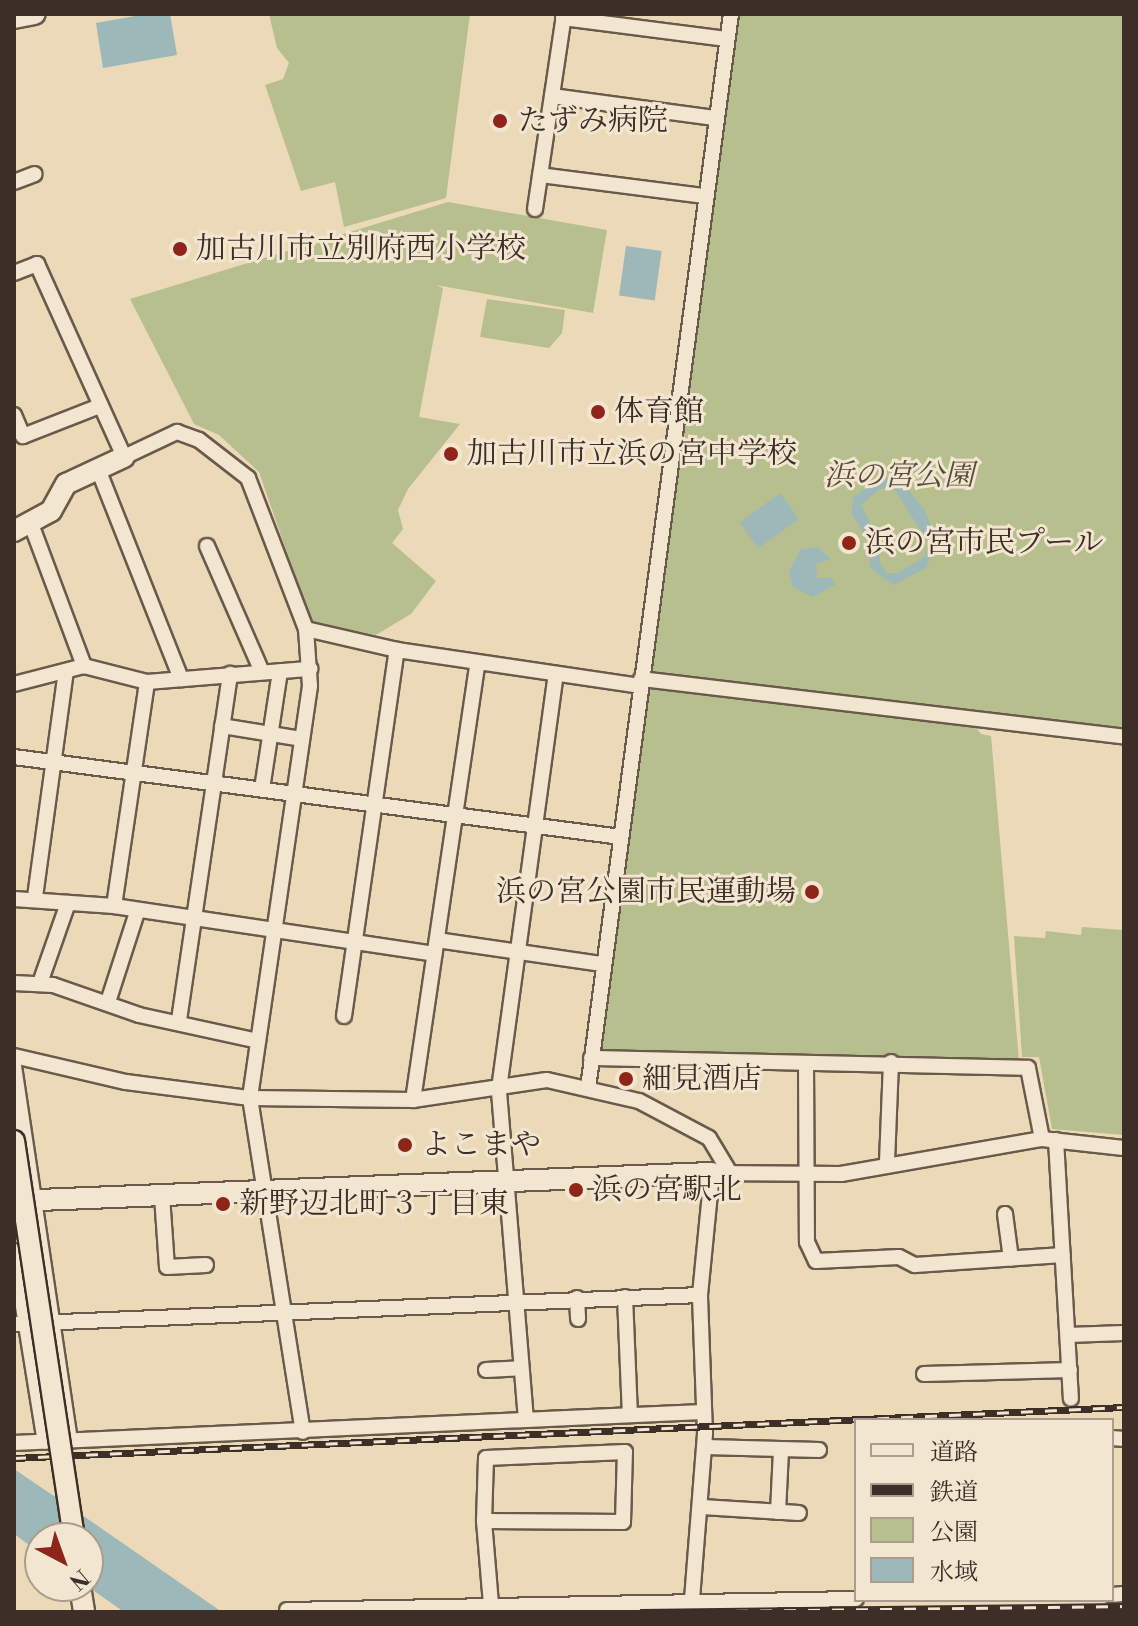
<!DOCTYPE html>
<meta charset="utf-8">
<style>
body{margin:0}
#map{position:relative;width:1138px;height:1626px;overflow:hidden;background:#ecd9b8;font-family:"Libre Bodoni","Noto Serif JP",serif}
div>[style]{position:absolute}
[style*='--x']{left:calc(var(--x)*1px);top:calc(var(--y)*1px);width:calc(var(--w)*1px);rotate:calc(var(--a)*1deg)}
.green>*{inset:0;background:#b7bf8f}
.water>*{inset:0;background:#9cb8b8;transform-origin:0 0}
.roads{filter:drop-shadow(2px 0 #695a4b) drop-shadow(-2px 0 #695a4b) drop-shadow(0 2px #695a4b) drop-shadow(0 -2px #695a4b)}
.street>*{height:14px;margin:-7px;padding:0 7px;transform-origin:7px;border-radius:7px;background:#f3e6d1}
.secondary>*{height:20px;margin:-10px;padding:0 10px;transform-origin:10px;border-radius:10px;background:#f3e6d1}
.rail>*{height:7px;margin-top:-3.5px;transform-origin:0;background:repeating-linear-gradient(90deg,#f3e6d1 0 12px,#3d2f27 0 24px);box-sizing:border-box;border-block:2px solid #3d2f27}
.bridges{filter:drop-shadow(2px 0 #3d2f27) drop-shadow(-2px 0 #3d2f27) drop-shadow(0 2px #3d2f27) drop-shadow(0 -2px #3d2f27)}
.secondary-bridge>*{height:20px;margin:-10px;padding:0 10px;transform-origin:10px;border-radius:10px;background:#f3e6d1}
.dots>*{width:22px;height:22px;translate:-50% -50%;box-sizing:border-box;border:4px solid #f3e6d1;border-radius:50%}
span{translate:-50% -50%;white-space:nowrap;text-align:center;line-height:1.15;-webkit-text-stroke:6px #f3e6d1;paint-order:stroke}
.poi-label{font-size:30px;color:#3d2f27}
.left{translate:0 -50%;text-align:left}
.right{translate:-100% -50%;text-align:right}
.park-label{font-size:30px;color:#554c3c;font-style:italic}
.frame{position:absolute;inset:0;border:16px solid #3d2f27;pointer-events:none}
.legend{position:absolute;left:854px;top:1418px;width:260px;height:184px;box-sizing:border-box;background:#f3e6d1;border:2px solid #aa9d8d;margin:0;padding:10px 14px;list-style:none;font-size:24px;color:#3d2f27}
.legend li{display:flex;align-items:center;gap:16px;height:40px}
.legend b{width:40px;border:2px solid #aa9d8d}
.north{position:absolute;left:24px;top:1522px;width:80px;height:80px;box-sizing:border-box;background:#f3e6d1;border:2px solid #aa9d8d;border-radius:50%;rotate:139deg;font-size:22px;font-weight:700;line-height:32px;text-align:center;color:#3d2f27}
.north::after{content:'';display:block;margin:auto;width:28px;height:36px;background:#8f2418;clip-path:polygon(50% 0,100% 100%,50% 72%,0 100%)}
</style>
<div id="map">
<div class="green">
<div style="clip-path:polygon(269px 14px,470px 14px,446px 198px,344px 227px,335px 182px,301px 191px,265px 85px,283px 79px,289px 63px,277px 48px)"></div>
<div style="clip-path:polygon(736px 14px,1124px 14px,1124px 731px,647px 671px)"></div>
<div style="clip-path:polygon(448px 202px,607px 230px,593px 313px,436px 285px,443px 288px,419px 417px,460px 424px,408px 489px,398px 510px,403px 529px,392px 543px,436px 581px,411px 614px,376px 635px,311px 622px,259px 472px,219px 435px,194px 424px,130px 299px)"></div>
<div style="clip-path:polygon(487px 299px,565px 310px,562px 333px,549px 348px,480px 337px)"></div>
<div style="clip-path:polygon(650px 684px,975px 726px,981px 734px,991px 736px,1019px 1061px,604px 1052px,599px 1048px)"></div>
<div style="clip-path:polygon(1082px 927px,1124px 930px,1124px 1135px,1052px 1129px,1039px 1057px,1022px 1057px,1014px 936px,1045px 938px,1046px 931px,1081px 935px)"></div>
</div>
<div class="water">
<div style="clip-path:polygon(146px 14px,170px 14px,177px 55px,103px 68px,96px 23px)"></div>
<div style="left:626px;top:246px;width:36px;height:50px;rotate:8deg"></div>
<div style="clip-path:polygon(evenodd,881px 477px,901px 480px,925px 511px,938px 541px,926px 568px,893px 585px,870px 568px,869px 541px,851px 513px,854px 497px,881px 477px,892px 486px,929px 543px,924px 557px,898px 573px,887px 573px,880px 563px,878px 537px,861px 505px,880px 489px,892px 486px)"></div>
<div style="left:780px;top:493px;width:32px;height:50px;rotate:54deg"></div>
<div style="clip-path:polygon(817px 547px,831px 559px,816px 564px,817px 578px,832px 578px,835px 585px,813px 597px,793px 587px,789px 571px,801px 549px)"></div>
<div style="clip-path:polygon(14px 1469px,82px 1515px,222px 1612px,124px 1612px,87px 1586px,88px 1538px,40px 1538px,40px 1553px,14px 1534px)"></div>
</div>
<div class="roads">
<div class="street">
<div style="--x:563;--y:18;--w:165;--a:7.3"></div>
<div style="--x:552;--y:96;--w:164;--a:7.7"></div>
<div style="--x:540;--y:175;--w:165;--a:7.3"></div>
<div style="--x:14;--y:182;--w:22;--a:-21"></div>
<div style="--x:535;--y:209;--w:197;--a:-81.5"></div>
<div style="--x:14;--y:273;--w:25;--a:-21"></div>
<div style="--x:37;--y:264;--w:212;--a:65.7"></div>
<div style="--x:124;--y:457;--w:59;--a:-25.3"></div>
<div style="--x:177;--y:432;--w:23;--a:20"></div>
<div style="--x:199;--y:440;--w:62;--a:37.8"></div>
<div style="--x:248;--y:478;--w:162;--a:69"></div>
<div style="--x:306;--y:629;--w:57;--a:86"></div>
<div style="--x:310;--y:686;--w:416;--a:98.3"></div>
<div style="--x:250;--y:1098;--w:338;--a:81"></div>
<div style="--x:14;--y:415;--w:23;--a:67"></div>
<div style="--x:23;--y:436;--w:83;--a:-21.3"></div>
<div style="--x:98;--y:469;--w:226;--a:68.4"></div>
<div style="--x:31;--y:524;--w:152;--a:69.5"></div>
<div style="--x:207;--y:546;--w:137;--a:66.4"></div>
<div style="--x:306;--y:629;--w:93;--a:13"></div>
<div style="--x:397;--y:650;--w:247;--a:8.4"></div>
<div style="--x:641;--y:679;--w:486;--a:6.8"></div>
<div style="--x:14;--y:684;--w:72;--a:-14.4"></div>
<div style="--x:84;--y:666;--w:65;--a:14.3"></div>
<div style="--x:147;--y:682;--w:164;--a:-4.6"></div>
<div style="--x:222;--y:726;--w:81;--a:9.2"></div>
<div style="--x:14;--y:757;--w:612;--a:7.51"></div>
<div style="--x:262;--y:789;--w:119;--a:-81.3"></div>
<div style="--x:35;--y:897;--w:227;--a:-82.2"></div>
<div style="--x:14;--y:899;--w:100;--a:4"></div>
<div style="--x:114;--y:906;--w:324;--a:8.5"></div>
<div style="--x:114;--y:906;--w:226;--a:-81.6"></div>
<div style="--x:437;--y:940;--w:167;--a:8.3"></div>
<div style="--x:14;--y:983;--w:39;--a:3"></div>
<div style="--x:53;--y:985;--w:91;--a:19.2"></div>
<div style="--x:139;--y:1015;--w:122;--a:12.3"></div>
<div style="--x:40;--y:983;--w:85;--a:-70.7"></div>
<div style="--x:108;--y:1002;--w:95;--a:-72.1"></div>
<div style="--x:344;--y:1016;--w:370;--a:-81.8"></div>
<div style="--x:179;--y:1020;--w:350;--a:-81.6"></div>
<div style="--x:14;--y:1056;--w:115;--a:13.1"></div>
<div style="--x:126;--y:1082;--w:125;--a:7.4"></div>
<div style="--x:250;--y:1098;--w:163;--a:0.7"></div>
<div style="--x:413;--y:1100;--w:135;--a:-8.5"></div>
<div style="--x:547;--y:1080;--w:94;--a:12.9"></div>
<div style="--x:639;--y:1101;--w:79;--a:27.9"></div>
<div style="--x:709;--y:1138;--w:41;--a:59"></div>
<div style="--x:591;--y:1058;--w:437;--a:1.3"></div>
<div style="--x:1028;--y:1068;--w:72;--a:78.8"></div>
<div style="--x:806;--y:1063;--w:179;--a:89.7"></div>
<div style="--x:807;--y:1242;--w:21;--a:65"></div>
<div style="--x:816;--y:1261;--w:83;--a:-2.8"></div>
<div style="--x:899;--y:1257;--w:18;--a:27"></div>
<div style="--x:915;--y:1265;--w:148;--a:-3.9"></div>
<div style="--x:14;--y:1066;--w:379;--a:81.5"></div>
<div style="--x:588;--y:1088;--w:1083;--a:-82.42"></div>
<div style="--x:413;--y:1100;--w:441;--a:-81.6"></div>
<div style="--x:1056;--y:1140;--w:259;--a:86.7"></div>
<div style="--x:887;--y:1162;--w:100;--a:-87.7"></div>
<div style="--x:162;--y:1196;--w:71;--a:86"></div>
<div style="--x:167;--y:1267;--w:39;--a:-3"></div>
<div style="--x:1005;--y:1214;--w:45;--a:82.4"></div>
<div style="--x:14;--y:1251;--w:193;--a:80.8"></div>
<div style="--x:625;--y:1297;--w:118;--a:87.6"></div>
<div style="--x:577;--y:1298;--w:21;--a:87"></div>
<div style="--x:14;--y:1324;--w:687;--a:-2.42"></div>
<div style="--x:1068;--y:1335;--w:56;--a:-2"></div>
<div style="--x:486;--y:1370;--w:35;--a:-3"></div>
<div style="--x:924;--y:1374;--w:146;--a:-1.6"></div>
<div style="--x:526;--y:1420;--w:332;--a:-94.7"></div>
<div style="--x:499;--y:1089;--w:418;--a:-82.2"></div>
<div style="--x:1112;--y:1438;--w:12;--a:5"></div>
<div style="--x:14;--y:1443;--w:689;--a:-2.58"></div>
<div style="--x:705;--y:1447;--w:114;--a:1.5"></div>
<div style="--x:702;--y:1507;--w:97;--a:3.5"></div>
<div style="--x:778;--y:1512;--w:61;--a:-87.2"></div>
<div style="--x:484;--y:1521;--w:139;--a:0.4"></div>
<div style="--x:623;--y:1522;--w:70;--a:-88.4"></div>
<div style="--x:625;--y:1452;--w:139;--a:177.5"></div>
<div style="--x:486;--y:1458;--w:63;--a:91.8"></div>
<div style="--x:484;--y:1521;--w:84;--a:85.2"></div>
<div style="--x:1112;--y:1595;--w:12;--a:-5"></div>
<div style="--x:287;--y:1610;--w:569;--a:-1.11"></div>
<div style="--x:691;--y:1612;--w:180;--a:-85.5"></div>
<div style="--x:705;--y:1433;--w:138;--a:-92.1"></div>
<div style="--x:700;--y:1295;--w:123;--a:-84.4"></div>
<div style="--x:712;--y:1173;--w:129;--a:0.4"></div>
<div style="--x:841;--y:1174;--w:204;--a:-9.9"></div>
<div style="--x:1042;--y:1139;--w:82;--a:6.3"></div>
</div>
<div class="secondary">
<div style="--x:14;--y:18;--w:21;--a:-11"></div>
<div style="--x:14;--y:531;--w:42;--a:-28.4"></div>
<div style="--x:51;--y:511;--w:31;--a:-61"></div>
<div style="--x:66;--y:484;--w:64;--a:-25"></div>
<div style="--x:14;--y:1201;--w:699;--a:-2.3"></div>
<div style="--x:80;--y:1586;--w:26;--a:81"></div>
</div>
</div>
<div class="rail">
<div style="--x:14;--y:1458;--w:1111;--a:-2.63"></div>
<div style="--x:640;--y:1612;--w:484;--a:-0.7"></div>
</div>
<div class="bridges">
<div class="secondary-bridge">
<div style="--x:14;--y:1141;--w:402;--a:81.4"></div>
</div>
</div>
<div class="dots">
<div style="left:500px;top:121px;background:#8f2418"></div>
<div style="left:180px;top:249px;background:#8f2418"></div>
<div style="left:598px;top:412px;background:#8f2418"></div>
<div style="left:451px;top:454px;background:#8f2418"></div>
<div style="left:849px;top:543px;background:#8f2418"></div>
<div style="left:812px;top:892px;background:#8f2418"></div>
<div style="left:626px;top:1079px;background:#8f2418"></div>
<div style="left:405px;top:1145px;background:#8f2418"></div>
<div style="left:576px;top:1190px;background:#8f2418"></div>
<div style="left:223px;top:1204px;background:#8f2418"></div>
</div>
<div class="poi-label">
<span class="left" style="left:518px;top:121px">たずみ病院</span>
<span class="left" style="left:196px;top:249px">加古川市立別府西小学校</span>
<span class="left" style="left:614px;top:412px">体育館</span>
<span class="left" style="left:467px;top:454px">加古川市立浜の宮中学校</span>
<span class="left" style="left:865px;top:543px">浜の宮市民プール</span>
<span class="right" style="left:796px;top:892px">浜の宮公園市民運動場</span>
<span class="left" style="left:642px;top:1079px">細見酒店</span>
<span class="left" style="left:421px;top:1145px">よこまや</span>
<span class="left" style="left:592px;top:1190px">浜の宮駅北</span>
<span class="left" style="left:239px;top:1204px">新野辺北町３丁目東</span>
</div>
<div class="park-label">
<span style="left:899px;top:476px">浜の宮公園</span>
</div>
<div class="frame"></div>
<ul class="legend">
<li><b style="height:10px;background:#f3e6d1"></b>道路</li>
<li><b style="height:10px;background:#3d2f27"></b>鉄道</li>
<li><b style="height:22px;background:#b7bf8f"></b>公園</li>
<li><b style="height:22px;background:#9cb8b8"></b>水域</li>
</ul>
<div class="north">N</div>
</div>
